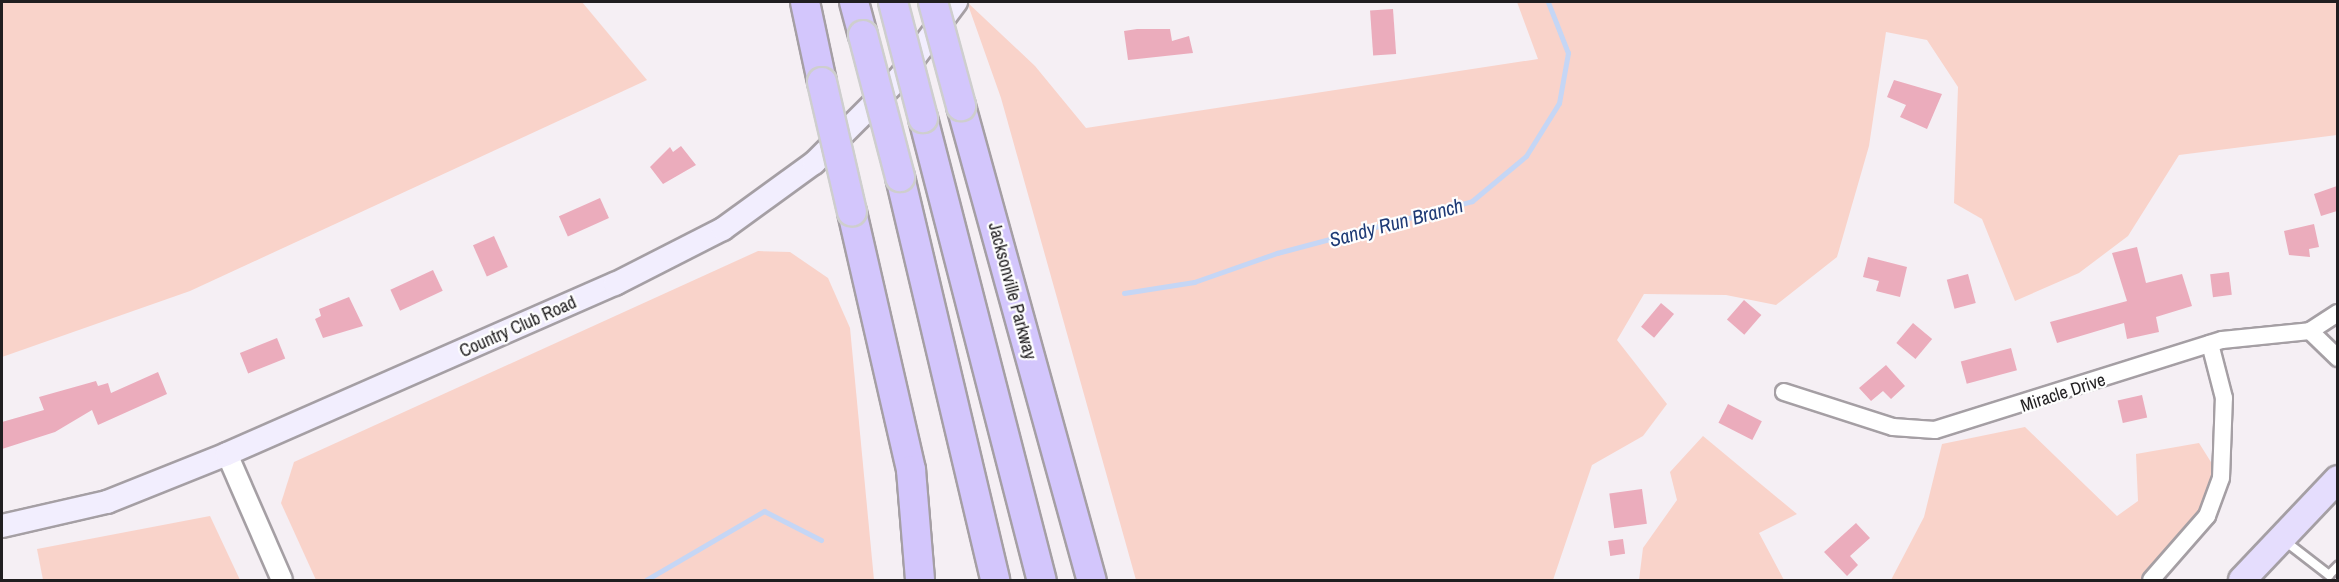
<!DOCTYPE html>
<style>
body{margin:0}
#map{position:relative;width:2339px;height:582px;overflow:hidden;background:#f5eff4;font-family:"Archivo Narrow",sans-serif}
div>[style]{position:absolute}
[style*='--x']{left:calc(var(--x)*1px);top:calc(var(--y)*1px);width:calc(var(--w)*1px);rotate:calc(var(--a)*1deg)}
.green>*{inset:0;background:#f9d3ca}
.stream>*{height:5px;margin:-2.5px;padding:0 2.5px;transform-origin:2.5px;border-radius:2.5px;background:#c5d6f5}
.building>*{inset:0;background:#ebacbc;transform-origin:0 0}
.roads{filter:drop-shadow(2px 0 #a59fa4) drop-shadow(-2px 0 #a59fa4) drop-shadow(0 2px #a59fa4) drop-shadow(0 -2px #a59fa4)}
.service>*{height:8px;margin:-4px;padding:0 4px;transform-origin:4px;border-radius:4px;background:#fff}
.minor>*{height:16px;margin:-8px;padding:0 8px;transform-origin:8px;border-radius:8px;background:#fff}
.tertiary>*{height:20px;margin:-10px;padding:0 10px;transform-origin:10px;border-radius:10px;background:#fff}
.secondary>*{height:22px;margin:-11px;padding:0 11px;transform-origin:11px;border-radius:11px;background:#f2eefe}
.primary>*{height:26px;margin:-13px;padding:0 13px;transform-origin:13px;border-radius:13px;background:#e5ddfd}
.motorway>*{height:28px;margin:-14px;padding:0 14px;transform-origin:14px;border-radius:14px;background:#d3c6fc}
.bridges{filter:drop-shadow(2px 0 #cecece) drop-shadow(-2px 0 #cecece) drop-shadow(0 2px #cecece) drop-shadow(0 -2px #cecece)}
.motorway-bridge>*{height:28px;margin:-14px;padding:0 14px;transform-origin:14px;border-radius:14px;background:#d3c6fc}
span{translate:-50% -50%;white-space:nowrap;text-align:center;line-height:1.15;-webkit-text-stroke:4.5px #fefefe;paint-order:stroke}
.street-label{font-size:18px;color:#201e20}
.water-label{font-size:20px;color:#1e3a75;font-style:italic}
.frame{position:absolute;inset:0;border:3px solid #201e20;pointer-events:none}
</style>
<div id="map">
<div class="green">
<div style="clip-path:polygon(2px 2px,582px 2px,647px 80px,190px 291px,2px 357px)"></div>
<div style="clip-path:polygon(967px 2px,1035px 66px,1086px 128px,1538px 59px,1517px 2px,2337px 2px,2337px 135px,2179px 155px,2128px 236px,2079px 273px,2015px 301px,1982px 219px,1954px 203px,1958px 87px,1927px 40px,1886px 32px,1869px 146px,1837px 257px,1776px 305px,1726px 295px,1644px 294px,1617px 340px,1667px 404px,1643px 436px,1592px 465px,1553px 580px,1136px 580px,1001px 98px)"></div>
<div style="clip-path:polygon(758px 251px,790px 252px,828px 278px,850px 328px,874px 580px,316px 580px,281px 503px,294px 462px)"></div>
<div style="clip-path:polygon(2025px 427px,2117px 516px,2138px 501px,2136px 454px,2199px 443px,2221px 478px,2207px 516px,2151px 580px,1891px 580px,1924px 517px,1942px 444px)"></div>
<div style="clip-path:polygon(1703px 436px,1797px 514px,1759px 533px,1784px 580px,1639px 580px,1643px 548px,1677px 500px,1670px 472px)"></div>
<div style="clip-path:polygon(210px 516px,240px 580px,43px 580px,37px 549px)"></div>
</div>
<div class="stream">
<div style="--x:1124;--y:293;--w:71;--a:-8.9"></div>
<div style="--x:1194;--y:282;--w:88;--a:-19.3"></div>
<div style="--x:1277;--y:253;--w:202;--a:-14.9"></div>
<div style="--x:1472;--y:201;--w:70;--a:-39.8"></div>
<div style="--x:1526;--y:156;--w:62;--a:-58.1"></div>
<div style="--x:1559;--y:103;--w:51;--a:-79.8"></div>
<div style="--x:1568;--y:53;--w:55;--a:-111.4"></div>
<div style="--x:646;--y:580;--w:137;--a:-30.3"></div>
<div style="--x:764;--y:511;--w:64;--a:27"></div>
</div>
<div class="building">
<div style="left:1393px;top:9px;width:45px;height:23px;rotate:86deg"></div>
<div style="clip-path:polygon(1137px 29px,1170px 29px,1172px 41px,1189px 36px,1193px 53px,1128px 60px,1124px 31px)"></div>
<div style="clip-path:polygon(1894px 80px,1942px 94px,1927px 129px,1900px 117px,1906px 105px,1887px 97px)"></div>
<div style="clip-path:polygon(681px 146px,696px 165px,663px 184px,650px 167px,670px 147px,673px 152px)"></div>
<div style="clip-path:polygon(2337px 186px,2337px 211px,2321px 216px,2314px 194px)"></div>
<div style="left:600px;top:198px;width:22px;height:45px;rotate:66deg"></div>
<div style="clip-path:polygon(2314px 224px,2319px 247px,2309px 249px,2310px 257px,2289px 255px,2284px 231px)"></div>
<div style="left:494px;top:236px;width:34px;height:23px;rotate:66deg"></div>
<div style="clip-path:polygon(2137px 247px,2146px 283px,2182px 274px,2192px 306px,2156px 317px,2159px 332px,2127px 339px,2124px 323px,2057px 343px,2050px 322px,2127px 301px,2112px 253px)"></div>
<div style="clip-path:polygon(1868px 257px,1907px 267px,1900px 297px,1876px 291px,1879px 281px,1863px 277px)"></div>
<div style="left:433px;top:270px;width:23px;height:47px;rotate:65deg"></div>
<div style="left:2229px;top:272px;width:23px;height:19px;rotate:83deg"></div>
<div style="left:1968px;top:274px;width:30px;height:22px;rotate:75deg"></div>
<div style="clip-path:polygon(349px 297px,363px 326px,323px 338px,315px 319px,321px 316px,319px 309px)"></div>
<div style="left:1744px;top:300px;width:23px;height:26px;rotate:41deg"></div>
<div style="left:1661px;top:303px;width:17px;height:31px;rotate:40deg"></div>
<div style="left:1913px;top:323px;width:25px;height:26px;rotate:40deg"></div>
<div style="left:277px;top:338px;width:22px;height:40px;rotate:68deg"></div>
<div style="left:2011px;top:348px;width:23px;height:52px;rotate:75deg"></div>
<div style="clip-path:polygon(1886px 365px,1905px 386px,1891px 399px,1883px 391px,1871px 401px,1859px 388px)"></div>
<div style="clip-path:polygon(158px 372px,167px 394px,98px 425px,92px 410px,55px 432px,2px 449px,2px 422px,44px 410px,39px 397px,96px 381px,98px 386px,108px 383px,111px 393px)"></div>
<div style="left:2142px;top:395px;width:23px;height:25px;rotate:77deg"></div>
<div style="left:1728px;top:404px;width:38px;height:21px;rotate:27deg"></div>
<div style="left:1642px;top:489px;width:35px;height:33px;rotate:82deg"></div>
<div style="clip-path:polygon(1856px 523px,1870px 538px,1850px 556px,1858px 565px,1847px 576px,1824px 552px)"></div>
<div style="left:1623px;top:539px;width:15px;height:15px;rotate:82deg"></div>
</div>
<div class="roads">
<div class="service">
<div style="--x:2285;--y:541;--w:56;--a:37.7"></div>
<div style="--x:2329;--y:575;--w:13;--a:-45"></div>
</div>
<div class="minor">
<div style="--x:2310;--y:331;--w:39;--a:44"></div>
<div style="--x:1784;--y:392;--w:114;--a:17.8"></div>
<div style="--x:1893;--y:427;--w:42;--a:4.1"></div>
<div style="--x:1935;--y:430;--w:301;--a:-17.4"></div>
<div style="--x:2222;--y:340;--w:88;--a:-5.8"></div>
<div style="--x:2310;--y:331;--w:33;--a:-33"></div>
<div style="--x:2151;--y:580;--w:85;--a:-48.8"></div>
<div style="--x:2207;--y:516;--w:40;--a:-69.8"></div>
<div style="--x:2221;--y:478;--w:80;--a:-87.9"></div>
<div style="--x:2224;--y:398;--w:56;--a:-104.5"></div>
</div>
<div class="tertiary">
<div style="--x:227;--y:454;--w:137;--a:66.4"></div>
</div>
<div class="secondary">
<div style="--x:2;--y:526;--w:108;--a:-12.9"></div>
<div style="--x:107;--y:502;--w:129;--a:-21.8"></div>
<div style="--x:227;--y:454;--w:424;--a:-23.7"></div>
<div style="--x:615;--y:284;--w:121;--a:-27"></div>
<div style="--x:723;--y:229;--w:112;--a:-36"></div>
<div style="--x:814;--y:163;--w:122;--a:-45"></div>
<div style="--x:900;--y:77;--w:94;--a:-53.3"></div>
</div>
<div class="primary">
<div style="--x:2242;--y:580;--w:139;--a:-46.5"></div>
</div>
<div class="motorway">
<div style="--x:805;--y:2;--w:82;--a:78"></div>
<div style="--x:854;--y:2;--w:34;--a:75"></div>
<div style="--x:961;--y:106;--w:492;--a:74.6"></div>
<div style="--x:923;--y:118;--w:477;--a:75.6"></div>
<div style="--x:900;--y:177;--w:414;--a:76.7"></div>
<div style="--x:852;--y:212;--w:265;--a:77.1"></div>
<div style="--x:911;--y:470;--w:110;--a:85.3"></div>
</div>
</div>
<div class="bridges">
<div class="motorway-bridge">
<div style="--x:893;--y:2;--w:120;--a:75.5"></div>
<div style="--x:933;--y:2;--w:108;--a:74.9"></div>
<div style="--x:863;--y:35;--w:147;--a:75.4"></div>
<div style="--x:822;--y:82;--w:133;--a:77"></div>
</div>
</div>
<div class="street-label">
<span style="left:1012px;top:291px;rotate:75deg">Jacksonville Parkway</span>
<span style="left:518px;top:327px;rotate:-24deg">Country Club Road</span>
<span style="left:2063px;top:393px;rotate:-18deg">Miracle Drive</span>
</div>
<div class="water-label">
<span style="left:1396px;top:222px;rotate:-15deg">Sandy Run Branch</span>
</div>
<div class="frame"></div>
</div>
